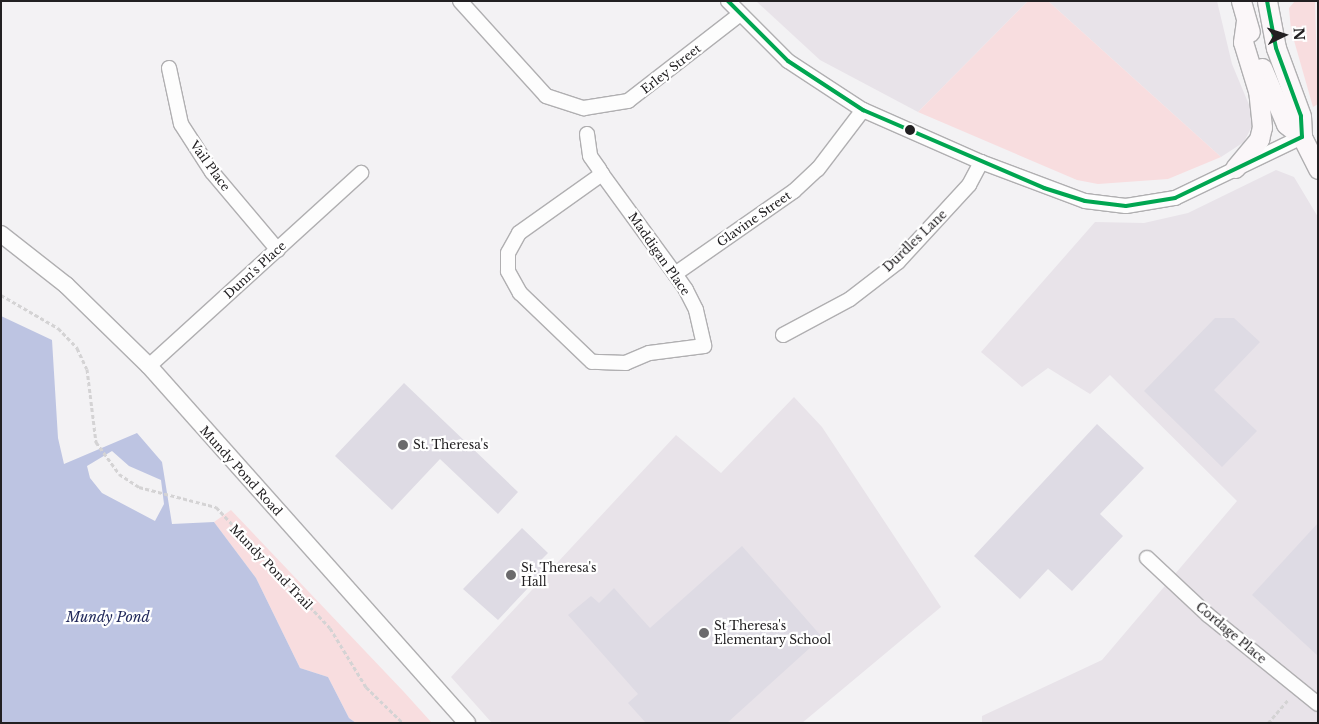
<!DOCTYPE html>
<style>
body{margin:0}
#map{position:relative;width:1319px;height:724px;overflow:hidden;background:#f3f2f4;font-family:"Libre Baskerville",serif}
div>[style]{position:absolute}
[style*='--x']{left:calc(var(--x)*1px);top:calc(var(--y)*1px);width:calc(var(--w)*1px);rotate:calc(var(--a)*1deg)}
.built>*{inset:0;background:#e8e3e9}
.green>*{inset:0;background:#f8dddf}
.water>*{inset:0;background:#bdc4e2}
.building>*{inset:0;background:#dedbe4}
.path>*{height:3px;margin-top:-1.5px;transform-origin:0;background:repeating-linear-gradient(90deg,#d4d3d4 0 4px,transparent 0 6.5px)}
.roads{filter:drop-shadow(1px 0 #b0afb1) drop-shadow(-1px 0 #b0afb1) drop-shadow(0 1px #b0afb1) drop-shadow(0 -1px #b0afb1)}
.minor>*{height:14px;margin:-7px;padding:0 7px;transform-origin:7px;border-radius:7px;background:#fdfdfd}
.tertiary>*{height:16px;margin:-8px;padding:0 8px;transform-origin:8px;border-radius:8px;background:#fdfdfd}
.secondary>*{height:19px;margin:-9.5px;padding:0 9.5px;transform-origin:9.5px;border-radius:9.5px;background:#fbf7f9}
.bus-1>*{height:4px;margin:-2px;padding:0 2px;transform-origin:2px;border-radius:2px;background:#00a651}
.dots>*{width:14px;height:14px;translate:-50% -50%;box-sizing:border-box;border:2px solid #fff;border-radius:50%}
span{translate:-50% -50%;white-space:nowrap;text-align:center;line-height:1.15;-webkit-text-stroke:4.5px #fff;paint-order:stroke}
.street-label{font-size:12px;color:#222022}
.poi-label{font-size:12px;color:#222022}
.left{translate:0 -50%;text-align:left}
.water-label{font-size:14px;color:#1f2759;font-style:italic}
.frame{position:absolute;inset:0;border:2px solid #222022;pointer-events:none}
.north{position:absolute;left:1259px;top:10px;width:50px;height:50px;-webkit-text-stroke:4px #fff;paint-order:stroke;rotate:86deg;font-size:14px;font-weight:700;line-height:20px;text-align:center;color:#222022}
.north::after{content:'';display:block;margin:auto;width:18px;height:22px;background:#222022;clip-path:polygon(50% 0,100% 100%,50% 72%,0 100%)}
</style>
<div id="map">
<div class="built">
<div style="clip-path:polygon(756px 1px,1028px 1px,918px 112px,820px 60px)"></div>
<div style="clip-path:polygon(1048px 1px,1217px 1px,1232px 64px,1252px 112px,1253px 124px,1244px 142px,1221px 157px)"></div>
<div style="clip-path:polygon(1276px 170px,1294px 177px,1318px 217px,1318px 723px,982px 723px,982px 716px,1102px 660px,1237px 501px,1110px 375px,1090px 394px,1048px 368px,1022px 387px,981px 352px,1095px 222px,1144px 223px,1188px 213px)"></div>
<div style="clip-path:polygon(794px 397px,822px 427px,941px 607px,802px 723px,492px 723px,451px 677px,676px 435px,721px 473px)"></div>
</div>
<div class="green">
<div style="clip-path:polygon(1028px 1px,1048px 1px,1221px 157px,1168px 179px,1098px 184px,1077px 180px,918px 112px)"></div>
<div style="clip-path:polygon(1295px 1px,1315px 1px,1318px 104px,1313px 107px,1291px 30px,1289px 8px)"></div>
<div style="clip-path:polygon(231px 510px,404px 692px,432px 723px,356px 723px,349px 718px,328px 677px,300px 668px,256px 578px,214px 522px)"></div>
</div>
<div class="water">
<div style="clip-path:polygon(evenodd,1px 316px,52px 340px,58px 438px,64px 464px,137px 433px,162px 462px,172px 524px,214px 522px,256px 578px,300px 668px,328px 677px,349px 718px,356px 723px,1px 723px,1px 316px,112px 451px,129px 466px,161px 480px,164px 504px,155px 521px,102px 493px,90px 478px,87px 466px,112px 451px)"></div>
</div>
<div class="building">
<div style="clip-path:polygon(1215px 318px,1234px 318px,1260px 342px,1214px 390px,1257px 431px,1222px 467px,1144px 391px)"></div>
<div style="clip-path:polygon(404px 383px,518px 492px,498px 514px,440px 459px,392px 510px,335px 456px)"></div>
<div style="clip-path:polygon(1097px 424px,1144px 468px,1100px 514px,1123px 536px,1072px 591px,1048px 569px,1020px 599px,974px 556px)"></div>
<div style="clip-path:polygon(1318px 523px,1318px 656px,1252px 595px)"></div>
<div style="clip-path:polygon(522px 528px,548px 553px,537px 564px,544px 571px,498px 620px,463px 589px)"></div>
<div style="clip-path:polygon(742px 546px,822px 637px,727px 723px,646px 723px,628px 703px,638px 694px,568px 615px,591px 596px,599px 603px,614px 588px,650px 628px)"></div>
</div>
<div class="path">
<div style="--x:1;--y:295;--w:66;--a:30.1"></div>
<div style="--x:58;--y:328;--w:28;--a:46"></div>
<div style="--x:77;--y:348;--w:23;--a:65"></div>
<div style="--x:87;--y:369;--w:74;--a:83"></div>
<div style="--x:96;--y:442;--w:39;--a:54"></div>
<div style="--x:119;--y:474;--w:24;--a:33"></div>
<div style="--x:139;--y:487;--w:80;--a:14.6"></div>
<div style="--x:216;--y:507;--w:166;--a:46.7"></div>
<div style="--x:330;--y:628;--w:69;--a:58.6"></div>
<div style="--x:366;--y:687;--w:52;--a:44.2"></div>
<div style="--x:1268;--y:723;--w:32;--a:-49"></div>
</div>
<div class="roads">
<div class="minor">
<div style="--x:460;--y:1;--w:128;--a:47.8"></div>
<div style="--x:546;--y:96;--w:40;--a:18"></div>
<div style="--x:584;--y:108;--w:45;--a:-9"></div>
<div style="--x:628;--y:101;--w:140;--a:-37.8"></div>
<div style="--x:728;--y:1;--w:85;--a:45"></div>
<div style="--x:788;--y:61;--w:90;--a:33.2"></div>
<div style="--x:863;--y:110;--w:129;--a:23.8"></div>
<div style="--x:981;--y:162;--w:111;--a:20.6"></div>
<div style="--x:1085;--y:201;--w:41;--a:7"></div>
<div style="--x:1126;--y:206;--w:50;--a:-9.3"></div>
<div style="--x:1175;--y:198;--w:141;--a:-25.7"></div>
<div style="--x:169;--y:68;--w:57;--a:77.9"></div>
<div style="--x:181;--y:124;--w:57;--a:57.1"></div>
<div style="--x:212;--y:172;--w:102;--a:49.8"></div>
<div style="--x:587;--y:134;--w:22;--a:82"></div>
<div style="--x:590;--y:156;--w:16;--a:55"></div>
<div style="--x:599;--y:169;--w:6;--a:59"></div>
<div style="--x:602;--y:174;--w:124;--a:53.9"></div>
<div style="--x:675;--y:274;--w:19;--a:55"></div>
<div style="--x:686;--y:290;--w:22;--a:63"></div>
<div style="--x:696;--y:310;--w:37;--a:77"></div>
<div style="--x:704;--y:346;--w:55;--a:172.7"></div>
<div style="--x:649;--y:353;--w:25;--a:157"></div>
<div style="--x:626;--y:363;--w:34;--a:-178"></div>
<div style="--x:592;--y:362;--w:100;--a:-136.2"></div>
<div style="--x:520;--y:293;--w:25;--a:-119"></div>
<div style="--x:508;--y:271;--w:18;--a:-90"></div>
<div style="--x:508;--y:253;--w:23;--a:-61"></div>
<div style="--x:519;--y:233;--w:102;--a:-35.4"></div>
<div style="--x:675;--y:274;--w:145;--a:-34.9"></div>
<div style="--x:794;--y:191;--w:33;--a:-43"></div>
<div style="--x:818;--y:169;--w:74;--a:-52.7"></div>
<div style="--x:783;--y:335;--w:76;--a:-28.2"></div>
<div style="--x:850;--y:299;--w:61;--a:-37.6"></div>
<div style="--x:898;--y:262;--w:105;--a:-47.3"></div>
<div style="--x:969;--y:185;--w:26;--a:-62"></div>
<div style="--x:149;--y:366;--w:287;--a:-42.3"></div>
<div style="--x:1147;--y:558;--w:83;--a:43.1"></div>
<div style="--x:1208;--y:615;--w:141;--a:39"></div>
</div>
<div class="tertiary">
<div style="--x:1;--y:234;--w:83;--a:38.1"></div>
<div style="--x:66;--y:285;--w:116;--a:44.3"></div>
<div style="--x:149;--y:366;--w:478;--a:48.3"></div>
</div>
<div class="secondary">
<div style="--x:1241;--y:1;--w:32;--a:74"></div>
<div style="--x:1267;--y:1;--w:48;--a:79.2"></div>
<div style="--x:1276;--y:48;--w:72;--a:69.8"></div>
<div style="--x:1301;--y:116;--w:21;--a:87"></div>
<div style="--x:1302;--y:137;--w:36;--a:63"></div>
<div style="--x:1262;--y:68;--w:61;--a:66.8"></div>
<div style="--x:1286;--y:124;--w:21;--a:39"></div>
<div style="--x:1235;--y:168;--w:38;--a:-50"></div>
<div style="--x:1259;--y:139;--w:12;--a:-76"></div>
<div style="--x:1262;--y:127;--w:36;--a:-96"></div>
<div style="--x:1258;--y:91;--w:51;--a:-107"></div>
<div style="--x:1243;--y:42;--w:21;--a:-82"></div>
</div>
</div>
<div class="bus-1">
<div style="--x:728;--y:1;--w:85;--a:45"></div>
<div style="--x:788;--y:61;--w:90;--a:33.2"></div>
<div style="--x:863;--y:110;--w:197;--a:23.3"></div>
<div style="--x:1044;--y:188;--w:43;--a:17.6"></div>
<div style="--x:1085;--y:201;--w:41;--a:7"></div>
<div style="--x:1126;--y:206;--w:50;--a:-9.3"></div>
<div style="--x:1175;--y:198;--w:141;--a:-25.7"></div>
<div style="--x:1302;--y:137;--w:21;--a:-93"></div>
<div style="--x:1301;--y:116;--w:72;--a:-110.2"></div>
<div style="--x:1276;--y:48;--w:48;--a:-100.8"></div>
</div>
<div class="dots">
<div style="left:910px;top:130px;background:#222022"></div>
<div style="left:403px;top:445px;background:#6b6a6c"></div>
<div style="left:511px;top:575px;background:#6b6a6c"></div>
<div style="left:704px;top:633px;background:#6b6a6c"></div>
</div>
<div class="street-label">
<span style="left:671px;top:69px;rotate:-38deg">Erley Street</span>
<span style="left:210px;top:166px;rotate:54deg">Vail Place</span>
<span style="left:754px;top:219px;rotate:-35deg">Glavine Street</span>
<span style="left:915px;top:241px;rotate:-44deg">Durdles Lane</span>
<span style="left:659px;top:254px;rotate:55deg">Maddigan Place</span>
<span style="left:255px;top:270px;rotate:-42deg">Dunn's Place</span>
<span style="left:241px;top:471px;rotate:48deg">Mundy Pond Road</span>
<span style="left:271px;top:567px;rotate:46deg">Mundy Pond Trail</span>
<span style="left:1231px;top:633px;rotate:40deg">Cordage Place</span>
</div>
<div class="poi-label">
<span class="left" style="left:413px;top:445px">St. Theresa's</span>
<span class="left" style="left:521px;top:575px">St. Theresa's<br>Hall</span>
<span class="left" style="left:714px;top:633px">St Theresa's<br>Elementary School</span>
</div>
<div class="water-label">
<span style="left:108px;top:617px">Mundy Pond</span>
</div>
<div class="frame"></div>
<div class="north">N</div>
</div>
